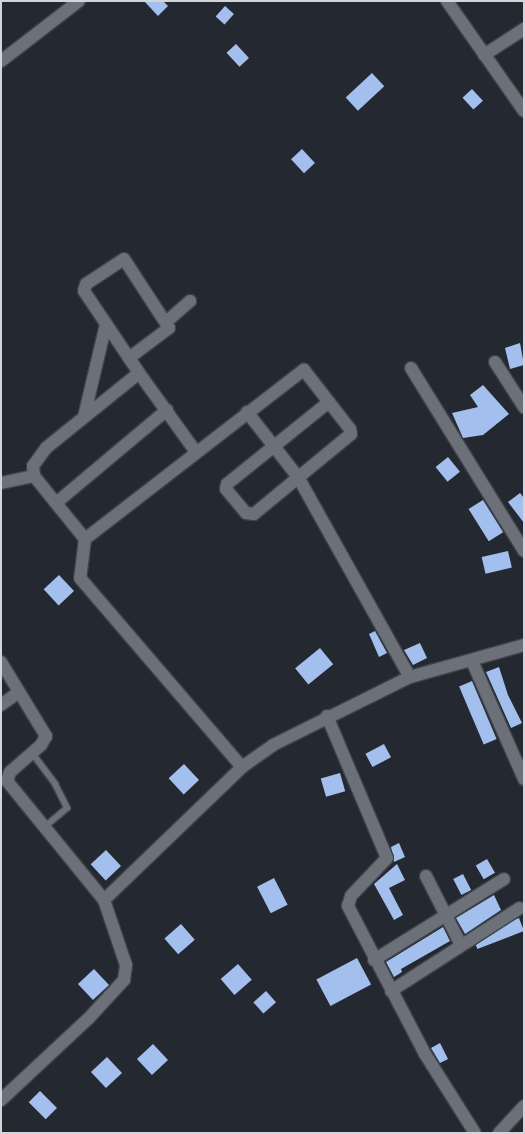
<!DOCTYPE html>
<style>
body{margin:0}
#map{position:relative;width:525px;height:1134px;overflow:hidden;background:#242830;font-family:Spectral,serif}
div>[style]{position:absolute}
[style*='--x']{left:calc(var(--x)*1px);top:calc(var(--y)*1px);width:calc(var(--w)*1px);rotate:calc(var(--a)*1deg)}
.building>*{inset:0;background:#a3bfee;transform-origin:0 0}
.roads{filter:drop-shadow(1px 0 #40444a) drop-shadow(-1px 0 #40444a) drop-shadow(0 1px #40444a) drop-shadow(0 -1px #40444a)}
.lane>*{height:6px;margin:-3px;padding:0 3px;transform-origin:3px;border-radius:3px;background:#6c7179}
.street>*{height:12px;margin:-6px;padding:0 6px;transform-origin:6px;border-radius:6px;background:#6c7179}
span{translate:-50% -50%;white-space:nowrap;text-align:center;line-height:1.15;-webkit-text-stroke:5px #242830;paint-order:stroke}
.frame{position:absolute;inset:0;border:2px solid #d2d5da;pointer-events:none}
</style>
<div id="map">
<div class="building">
<div style="clip-path:polygon(144px 1px,163px 1px,168px 6px,158px 16px)"></div>
<div style="left:225px;top:6px;width:12px;height:14px;rotate:42deg"></div>
<div style="left:236px;top:44px;width:19px;height:13px;rotate:47deg"></div>
<div style="left:372px;top:73px;width:18px;height:36px;rotate:47deg"></div>
<div style="left:472px;top:89px;width:16px;height:13px;rotate:47deg"></div>
<div style="left:302px;top:149px;width:19px;height:15px;rotate:47deg"></div>
<div style="clip-path:polygon(520px 343px,524px 365px,510px 369px,505px 348px)"></div>
<div style="clip-path:polygon(483px 385px,509px 414px,483px 435px,463px 438px,452px 413px,478px 407px,470px 395px)"></div>
<div style="left:448px;top:457px;width:19px;height:16px;rotate:51deg"></div>
<div style="clip-path:polygon(520px 493px,524px 498px,524px 523px,508px 502px)"></div>
<div style="left:483px;top:500px;width:38px;height:17px;rotate:58deg"></div>
<div style="left:508px;top:551px;width:17px;height:27px;rotate:77deg"></div>
<div style="left:59px;top:575px;width:22px;height:21px;rotate:47deg"></div>
<div style="clip-path:polygon(375px 631px,387px 653px,379px 657px,369px 634px)"></div>
<div style="clip-path:polygon(420px 643px,427px 658px,413px 665px,404px 650px)"></div>
<div style="left:320px;top:648px;width:21px;height:32px;rotate:51deg"></div>
<div style="clip-path:polygon(499px 667px,508px 695px,522px 723px,511px 728px,486px 672px)"></div>
<div style="left:472px;top:681px;width:63px;height:14px;rotate:67deg"></div>
<div style="left:384px;top:744px;width:15px;height:21px;rotate:62deg"></div>
<div style="left:184px;top:764px;width:22px;height:21px;rotate:47deg"></div>
<div style="left:340px;top:773px;width:19px;height:20px;rotate:74deg"></div>
<div style="clip-path:polygon(399px 843px,405px 857px,394px 862px,391px 847px)"></div>
<div style="left:106px;top:850px;width:22px;height:21px;rotate:47deg"></div>
<div style="left:487px;top:859px;width:16px;height:13px;rotate:60deg"></div>
<div style="clip-path:polygon(397px 864px,405px 880px,389px 888px,403px 915px,394px 920px,374px 884px)"></div>
<div style="left:463px;top:874px;width:18px;height:11px;rotate:63deg"></div>
<div style="left:274px;top:878px;width:30px;height:19px;rotate:63deg"></div>
<div style="clip-path:polygon(494px 895px,501px 910px,465px 934px,456px 918px)"></div>
<div style="left:519px;top:918px;width:14px;height:50px;rotate:69deg"></div>
<div style="left:181px;top:924px;width:21px;height:22px;rotate:49deg"></div>
<div style="clip-path:polygon(443px 927px,450px 941px,401px 969px,402px 972px,394px 977px,386px 962px)"></div>
<div style="left:357px;top:958px;width:30px;height:46px;rotate:62deg"></div>
<div style="left:238px;top:964px;width:21px;height:23px;rotate:49deg"></div>
<div style="left:94px;top:969px;width:22px;height:22px;rotate:47deg"></div>
<div style="left:266px;top:991px;width:15px;height:17px;rotate:48deg"></div>
<div style="clip-path:polygon(440px 1043px,448px 1059px,440px 1063px,431px 1048px)"></div>
<div style="left:153px;top:1044px;width:22px;height:22px;rotate:47deg"></div>
<div style="left:107px;top:1057px;width:22px;height:22px;rotate:47deg"></div>
<div style="left:40px;top:1091px;width:24px;height:16px;rotate:45deg"></div>
</div>
<div class="roads">
<div class="lane">
<div style="--x:32;--y:753;--w:39;--a:53"></div>
<div style="--x:55;--y:784;--w:27;--a:63"></div>
<div style="--x:67;--y:808;--w:30;--a:140"></div>
</div>
<div class="street">
<div style="--x:447;--y:1;--w:134;--a:55"></div>
<div style="--x:484;--y:55;--w:48;--a:-33"></div>
<div style="--x:1;--y:61;--w:98;--a:-37.6"></div>
<div style="--x:166;--y:322;--w:32;--a:-41"></div>
<div style="--x:129;--y:358;--w:50;--a:-36.9"></div>
<div style="--x:169;--y:328;--w:82;--a:-123.1"></div>
<div style="--x:124;--y:259;--w:45;--a:146.7"></div>
<div style="--x:86;--y:284;--w:7;--a:106"></div>
<div style="--x:84;--y:291;--w:99;--a:56.1"></div>
<div style="--x:139;--y:373;--w:97;--a:54.2"></div>
<div style="--x:495;--y:362;--w:54;--a:57.2"></div>
<div style="--x:411;--y:368;--w:215;--a:58.3"></div>
<div style="--x:247;--y:412;--w:83;--a:51.9"></div>
<div style="--x:298;--y:477;--w:229;--a:60.8"></div>
<div style="--x:84;--y:417;--w:96;--a:-76.7"></div>
<div style="--x:34;--y:476;--w:10;--a:-96"></div>
<div style="--x:33;--y:466;--w:22;--a:-54"></div>
<div style="--x:46;--y:448;--w:119;--a:-38.9"></div>
<div style="--x:1;--y:483;--w:34;--a:-12"></div>
<div style="--x:34;--y:476;--w:81;--a:51"></div>
<div style="--x:85;--y:539;--w:39;--a:97"></div>
<div style="--x:80;--y:578;--w:249;--a:49.4"></div>
<div style="--x:56;--y:503;--w:145;--a:-40"></div>
<div style="--x:85;--y:539;--w:277;--a:-37.7"></div>
<div style="--x:304;--y:370;--w:75;--a:52.1"></div>
<div style="--x:350;--y:429;--w:5;--a:79"></div>
<div style="--x:351;--y:434;--w:126;--a:140.5"></div>
<div style="--x:254;--y:514;--w:8;--a:-173"></div>
<div style="--x:246;--y:513;--w:31;--a:-130"></div>
<div style="--x:226;--y:489;--w:5;--a:-79"></div>
<div style="--x:227;--y:484;--w:131;--a:-38.8"></div>
<div style="--x:472;--y:661;--w:129;--a:66.2"></div>
<div style="--x:1;--y:662;--w:87;--a:58.7"></div>
<div style="--x:46;--y:736;--w:10;--a:119"></div>
<div style="--x:41;--y:745;--w:41;--a:138.9"></div>
<div style="--x:10;--y:772;--w:9;--a:108"></div>
<div style="--x:7;--y:781;--w:154;--a:50.8"></div>
<div style="--x:104;--y:900;--w:192;--a:-43.9"></div>
<div style="--x:242;--y:767;--w:38;--a:-35"></div>
<div style="--x:273;--y:745;--w:153;--a:-26.4"></div>
<div style="--x:410;--y:677;--w:118;--a:-15.7"></div>
<div style="--x:1;--y:705;--w:22;--a:-36"></div>
<div style="--x:327;--y:716;--w:154;--a:67.1"></div>
<div style="--x:387;--y:858;--w:52;--a:133.5"></div>
<div style="--x:351;--y:896;--w:10;--a:107"></div>
<div style="--x:348;--y:906;--w:167;--a:62.5"></div>
<div style="--x:425;--y:1054;--w:93;--a:57.7"></div>
<div style="--x:426;--y:876;--w:77;--a:63.1"></div>
<div style="--x:374;--y:960;--w:153;--a:-31.9"></div>
<div style="--x:391;--y:991;--w:153;--a:-32.8"></div>
<div style="--x:1;--y:1100;--w:120;--a:-43"></div>
<div style="--x:89;--y:1018;--w:52;--a:-47.4"></div>
<div style="--x:124;--y:980;--w:15;--a:-82"></div>
<div style="--x:126;--y:965;--w:69;--a:-108.7"></div>
<div style="--x:499;--y:1133;--w:37;--a:-47"></div>
</div>
</div>
<div class="frame"></div>
</div>
